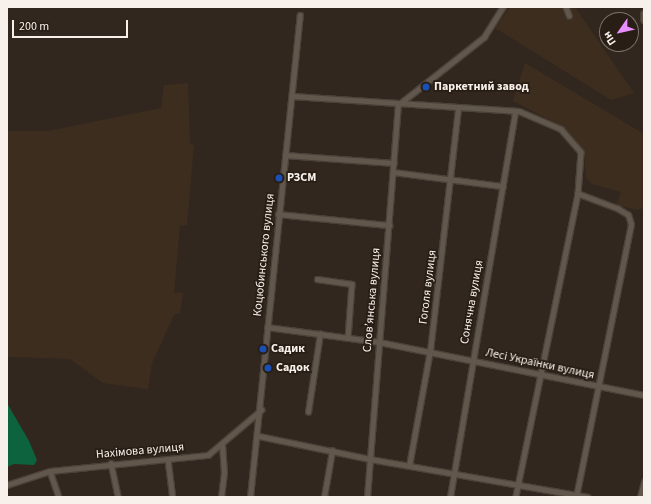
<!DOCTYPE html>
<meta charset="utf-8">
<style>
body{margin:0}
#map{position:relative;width:651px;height:504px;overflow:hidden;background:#32271e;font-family:"Source Sans 3",sans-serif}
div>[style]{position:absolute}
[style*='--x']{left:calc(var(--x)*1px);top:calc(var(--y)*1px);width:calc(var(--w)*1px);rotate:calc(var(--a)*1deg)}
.built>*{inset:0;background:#3c2d1f}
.forest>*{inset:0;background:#0d633d}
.roads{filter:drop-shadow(1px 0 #4a423a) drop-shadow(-1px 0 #4a423a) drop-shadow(0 1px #4a423a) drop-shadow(0 -1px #4a423a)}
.minor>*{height:4.5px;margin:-2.25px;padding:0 2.25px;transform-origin:2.25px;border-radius:2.25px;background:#62574c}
.dots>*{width:11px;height:11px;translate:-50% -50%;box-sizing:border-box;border:2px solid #281e15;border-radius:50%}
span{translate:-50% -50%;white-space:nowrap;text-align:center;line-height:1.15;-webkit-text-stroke:3.5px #281e15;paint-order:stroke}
.poi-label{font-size:12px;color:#f8f1eb;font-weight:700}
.left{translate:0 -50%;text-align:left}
.street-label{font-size:12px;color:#f8f1eb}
.frame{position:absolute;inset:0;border:8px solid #f8f1eb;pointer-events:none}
.north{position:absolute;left:599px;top:12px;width:40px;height:40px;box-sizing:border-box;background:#281e15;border:1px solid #7b726b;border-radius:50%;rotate:236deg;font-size:11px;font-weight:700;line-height:16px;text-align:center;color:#f8f1eb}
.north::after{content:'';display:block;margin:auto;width:14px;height:18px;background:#e98efe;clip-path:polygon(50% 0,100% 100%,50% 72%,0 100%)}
.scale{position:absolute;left:12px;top:20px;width:116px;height:18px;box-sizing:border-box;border:2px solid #f8f1eb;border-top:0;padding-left:5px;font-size:12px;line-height:14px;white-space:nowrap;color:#f8f1eb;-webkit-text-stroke:3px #281e15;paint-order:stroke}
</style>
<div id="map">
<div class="built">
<div style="clip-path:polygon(510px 7px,575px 7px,634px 93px,611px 100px,495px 28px)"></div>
<div style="clip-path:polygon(525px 63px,644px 134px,644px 208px,637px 210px,616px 205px,621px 192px,592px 184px,586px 178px,584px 152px,563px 127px,513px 101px)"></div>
<div style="clip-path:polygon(188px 83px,190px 144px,194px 145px,187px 225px,180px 226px,174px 293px,183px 293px,180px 313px,174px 315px,152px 363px,148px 389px,103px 383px,70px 359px,7px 357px,7px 131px,48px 131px,161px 108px,164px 85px)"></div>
</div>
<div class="forest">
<div style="clip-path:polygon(7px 403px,29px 441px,37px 460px,34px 465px,14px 464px,7px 467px)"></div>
</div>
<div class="roads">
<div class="minor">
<div style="--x:566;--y:7;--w:9;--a:69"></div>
<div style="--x:644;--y:13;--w:7;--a:90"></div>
<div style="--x:292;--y:96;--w:227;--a:3.8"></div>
<div style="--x:519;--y:111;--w:46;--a:23.2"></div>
<div style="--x:561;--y:129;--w:30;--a:49"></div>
<div style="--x:581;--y:152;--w:42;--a:94.1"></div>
<div style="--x:578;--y:194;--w:309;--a:101.6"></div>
<div style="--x:398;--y:105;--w:110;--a:-38.3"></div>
<div style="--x:484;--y:37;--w:36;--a:-58"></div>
<div style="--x:285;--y:155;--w:109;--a:4.2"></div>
<div style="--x:393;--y:172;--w:111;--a:7.3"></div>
<div style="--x:278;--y:214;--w:112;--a:5.7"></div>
<div style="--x:317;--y:279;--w:35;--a:8"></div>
<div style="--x:352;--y:284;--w:54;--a:94.2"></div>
<div style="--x:267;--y:327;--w:113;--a:7.6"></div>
<div style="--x:379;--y:342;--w:270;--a:11.3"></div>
<div style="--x:308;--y:412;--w:79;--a:-81.3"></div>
<div style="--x:259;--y:436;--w:113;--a:11.7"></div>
<div style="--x:370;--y:459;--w:221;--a:9.9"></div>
<div style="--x:168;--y:459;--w:38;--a:83"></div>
<div style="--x:111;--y:463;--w:35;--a:78"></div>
<div style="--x:409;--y:466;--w:117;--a:-79.7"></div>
<div style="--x:430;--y:351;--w:245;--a:-83.4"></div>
<div style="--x:50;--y:471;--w:28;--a:71"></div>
<div style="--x:7;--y:485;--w:45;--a:-18"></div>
<div style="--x:50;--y:471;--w:159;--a:-5.8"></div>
<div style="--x:208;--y:455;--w:70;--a:-40.3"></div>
<div style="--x:221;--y:497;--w:24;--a:-83"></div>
<div style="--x:224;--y:473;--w:29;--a:-94"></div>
<div style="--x:250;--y:497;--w:484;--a:-84.1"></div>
<div style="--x:324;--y:497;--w:47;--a:-80.1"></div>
<div style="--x:367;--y:497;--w:393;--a:-85.5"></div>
<div style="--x:450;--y:497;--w:391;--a:-80.4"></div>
<div style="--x:576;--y:497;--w:278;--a:-78.6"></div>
<div style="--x:631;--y:224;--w:9;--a:-108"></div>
<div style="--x:628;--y:215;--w:12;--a:-149"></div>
<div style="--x:618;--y:209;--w:43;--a:-159.4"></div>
<div style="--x:640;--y:497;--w:16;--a:-75"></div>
</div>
</div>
<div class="dots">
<div style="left:426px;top:87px;background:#1a4fb4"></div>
<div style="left:279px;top:178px;background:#1a4fb4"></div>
<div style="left:263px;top:349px;background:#1a4fb4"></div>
<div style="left:268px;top:368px;background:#1a4fb4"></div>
</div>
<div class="poi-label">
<span class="left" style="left:434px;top:87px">Паркетний завод</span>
<span class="left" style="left:287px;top:178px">РЗСМ</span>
<span class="left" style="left:271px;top:349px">Садик</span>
<span class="left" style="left:276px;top:368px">Садок</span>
</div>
<div class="street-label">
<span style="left:264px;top:255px;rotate:-84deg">Коцюбинського вулиця</span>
<span style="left:428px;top:287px;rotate:-83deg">Гоголя вулиця</span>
<span style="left:372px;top:300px;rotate:-85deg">Слов’янська вулиця</span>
<span style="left:472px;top:302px;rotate:-80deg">Сонячна вулиця</span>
<span style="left:540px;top:364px;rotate:12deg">Лесі Українки вулиця</span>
<span style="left:140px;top:451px;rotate:-5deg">Нахімова вулиця</span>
</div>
<div class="frame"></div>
<div class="north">Пн</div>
<div class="scale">200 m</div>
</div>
